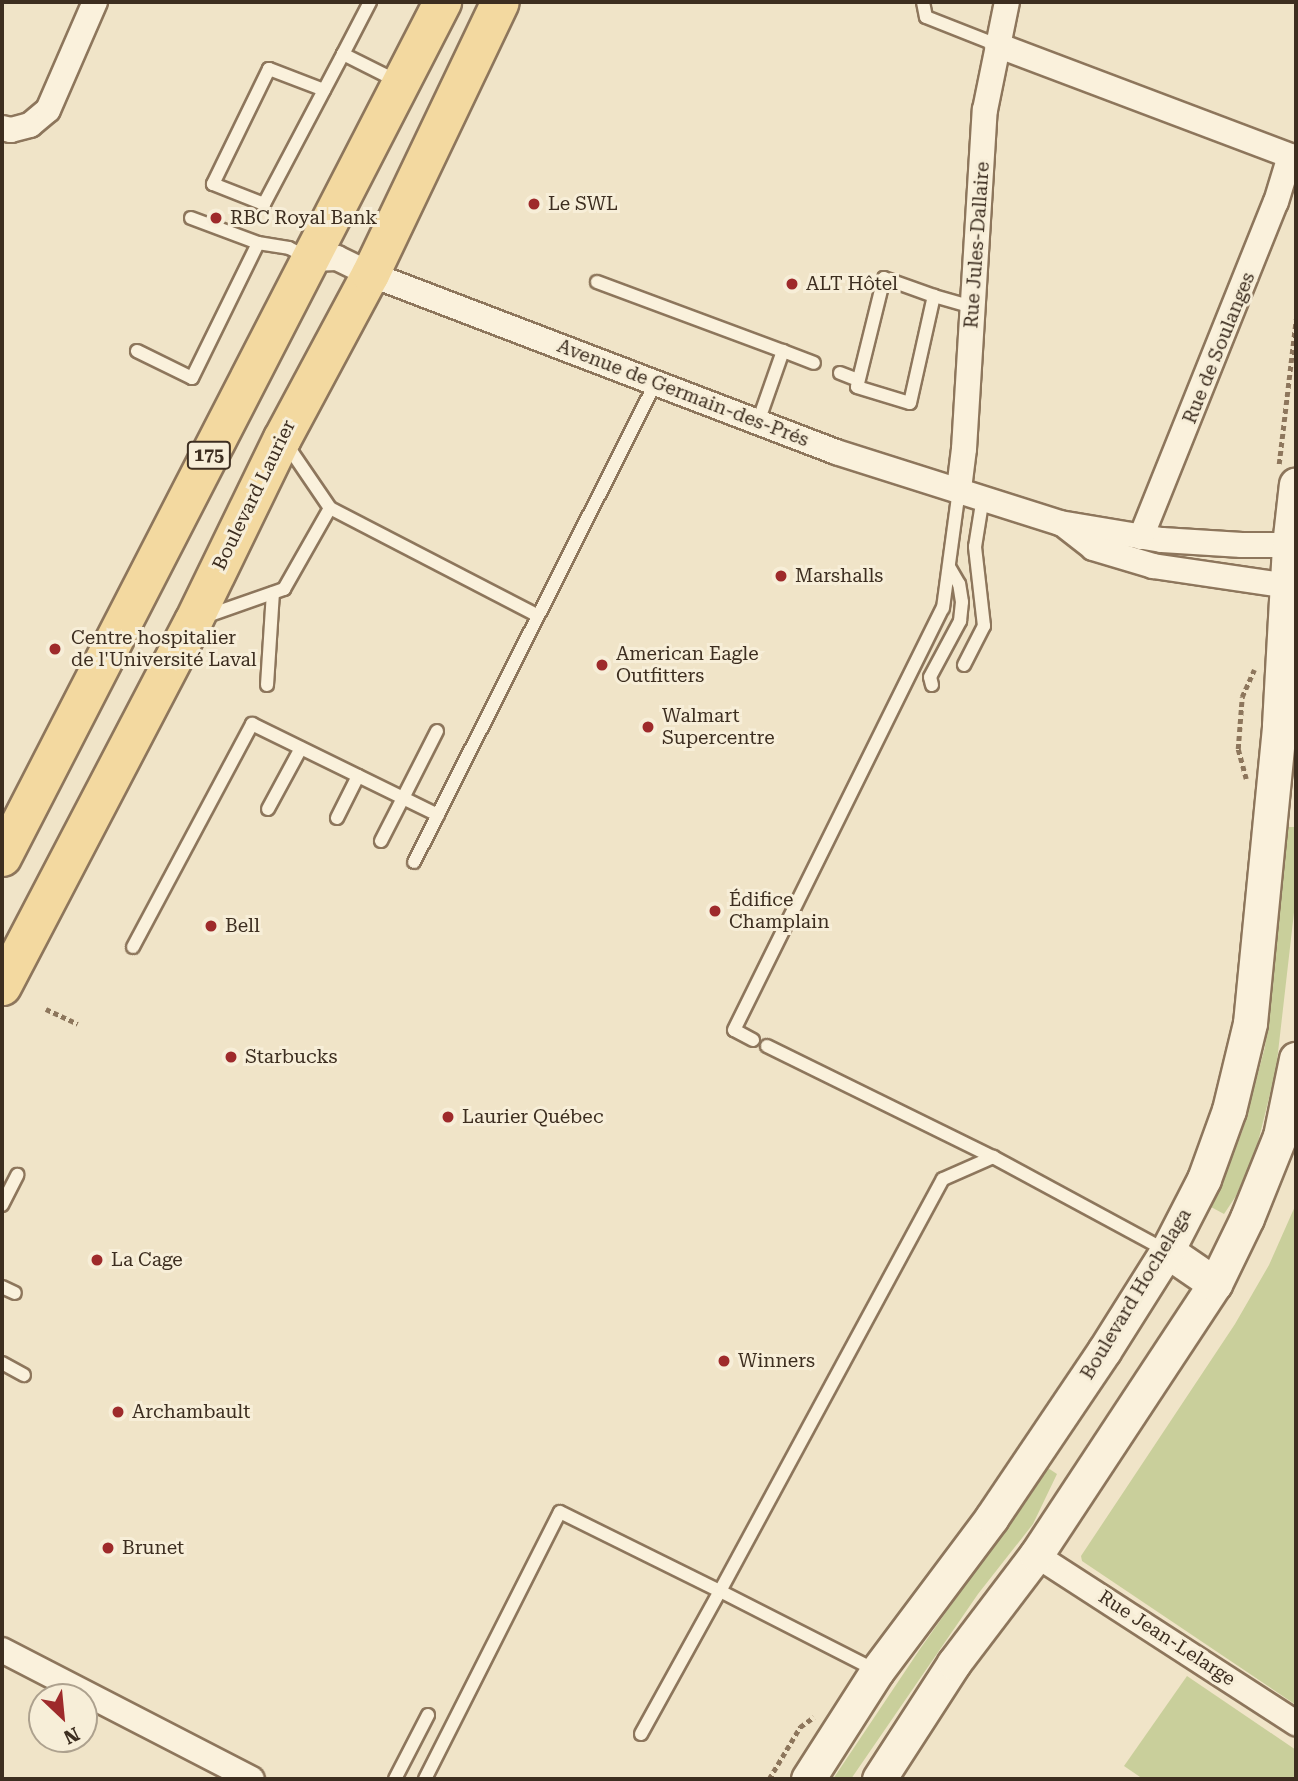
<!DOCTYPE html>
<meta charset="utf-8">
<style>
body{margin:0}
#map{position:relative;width:1298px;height:1781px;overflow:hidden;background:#f0e4c8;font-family:"Roboto Serif",serif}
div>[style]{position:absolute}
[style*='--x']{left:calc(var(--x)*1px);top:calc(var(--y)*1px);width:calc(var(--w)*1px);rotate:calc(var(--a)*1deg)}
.green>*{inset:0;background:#c9cf9b}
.path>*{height:4.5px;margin-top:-2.25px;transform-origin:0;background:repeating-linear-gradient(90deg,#8d765c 0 5px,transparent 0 8.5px)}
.roads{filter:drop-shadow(2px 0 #8d765c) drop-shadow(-2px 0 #8d765c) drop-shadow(0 2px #8d765c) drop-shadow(0 -2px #8d765c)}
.service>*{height:12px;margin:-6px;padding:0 6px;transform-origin:6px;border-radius:6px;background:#faf1dc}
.minor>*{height:24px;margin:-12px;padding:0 12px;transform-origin:12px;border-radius:12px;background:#faf1dc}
.secondary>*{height:33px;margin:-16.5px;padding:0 16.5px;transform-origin:16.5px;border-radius:16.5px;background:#faf1dc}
.primary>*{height:37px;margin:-18.5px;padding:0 18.5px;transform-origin:18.5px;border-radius:18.5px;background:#f3d9a0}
.dots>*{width:19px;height:19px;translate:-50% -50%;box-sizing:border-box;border:4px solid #f7eed8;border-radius:50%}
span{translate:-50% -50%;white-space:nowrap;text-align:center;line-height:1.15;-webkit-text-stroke:6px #f7eed8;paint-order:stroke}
.shield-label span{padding:2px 5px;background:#f7eed8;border:2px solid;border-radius:5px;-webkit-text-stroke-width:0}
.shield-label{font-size:18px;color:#3d2e20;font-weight:700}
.poi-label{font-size:19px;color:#3d2e20}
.left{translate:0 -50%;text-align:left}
.street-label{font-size:19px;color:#3d2e20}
.frame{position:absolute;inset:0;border:4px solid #3d2e20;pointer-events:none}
.north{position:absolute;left:28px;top:1683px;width:70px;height:70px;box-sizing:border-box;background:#f7eed8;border:2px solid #ada18e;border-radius:50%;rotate:154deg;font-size:19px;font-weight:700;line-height:28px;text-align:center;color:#3d2e20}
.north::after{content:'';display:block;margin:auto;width:24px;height:32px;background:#9e2a2b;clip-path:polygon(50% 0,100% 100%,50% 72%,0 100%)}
</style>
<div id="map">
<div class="green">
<div style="clip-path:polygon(1288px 827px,1296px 827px,1296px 895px,1276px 1070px,1256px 1150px,1236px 1196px,1224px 1214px,1211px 1207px,1242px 1132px,1265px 1047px)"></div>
<div style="clip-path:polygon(1296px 1204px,1296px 1705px,1082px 1561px,1081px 1556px,1235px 1324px,1269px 1265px)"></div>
<div style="clip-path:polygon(1048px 1468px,1057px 1474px,1033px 1524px,978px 1594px,851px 1779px,833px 1779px,920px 1649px)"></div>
<div style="clip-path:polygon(1187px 1676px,1296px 1750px,1296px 1779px,1143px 1779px,1124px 1766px)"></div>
</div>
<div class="path">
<div style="--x:1279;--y:464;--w:146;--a:-83.3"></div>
<div style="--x:1246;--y:779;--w:31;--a:-105"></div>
<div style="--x:1238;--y:749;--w:52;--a:-85.6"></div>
<div style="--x:1242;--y:697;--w:30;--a:-66"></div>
<div style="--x:46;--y:1009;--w:35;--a:25"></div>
<div style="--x:769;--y:1779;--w:61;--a:-59.2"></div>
<div style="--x:800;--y:1727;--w:17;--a:-36"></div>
</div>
<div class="roads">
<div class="service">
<div style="--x:370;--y:2;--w:59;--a:117.4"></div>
<div style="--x:343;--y:54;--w:60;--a:26.6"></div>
<div style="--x:923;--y:2;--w:15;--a:79"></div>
<div style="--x:926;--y:17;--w:76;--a:21.5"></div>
<div style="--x:324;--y:90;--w:59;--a:-159.1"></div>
<div style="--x:269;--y:69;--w:128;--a:116"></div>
<div style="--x:213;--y:184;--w:55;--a:21.4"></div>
<div style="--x:264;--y:204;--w:170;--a:-62.2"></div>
<div style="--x:191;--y:218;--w:72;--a:20.5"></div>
<div style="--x:258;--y:243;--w:31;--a:9"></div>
<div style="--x:289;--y:248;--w:20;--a:27"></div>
<div style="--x:597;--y:282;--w:198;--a:20.4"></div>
<div style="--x:783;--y:351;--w:75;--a:109.4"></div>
<div style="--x:934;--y:296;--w:53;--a:-160.2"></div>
<div style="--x:884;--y:278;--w:112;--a:103.9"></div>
<div style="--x:857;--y:387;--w:55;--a:16.8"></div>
<div style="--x:910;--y:403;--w:110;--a:-77.4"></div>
<div style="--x:934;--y:296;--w:41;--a:15.8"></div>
<div style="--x:137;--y:351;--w:61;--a:26.1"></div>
<div style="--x:192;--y:378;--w:150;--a:-63.9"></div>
<div style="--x:783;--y:351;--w:33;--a:21"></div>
<div style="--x:840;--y:373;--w:19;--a:21"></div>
<div style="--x:330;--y:508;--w:234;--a:27.4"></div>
<div style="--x:204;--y:617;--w:85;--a:-19.3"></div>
<div style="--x:284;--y:589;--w:93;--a:-60.4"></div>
<div style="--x:330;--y:508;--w:80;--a:-124.3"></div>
<div style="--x:964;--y:665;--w:44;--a:-62.9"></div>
<div style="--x:984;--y:626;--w:80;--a:-96.5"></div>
<div style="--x:975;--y:547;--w:51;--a:-80.9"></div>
<div style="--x:267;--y:685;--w:92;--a:-86.3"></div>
<div style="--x:932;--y:685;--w:8;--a:-104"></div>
<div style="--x:930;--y:677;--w:64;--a:-61.8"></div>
<div style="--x:960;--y:621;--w:19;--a:-84"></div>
<div style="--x:962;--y:602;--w:18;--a:-99"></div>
<div style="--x:959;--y:584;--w:20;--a:-120"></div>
<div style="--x:268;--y:809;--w:69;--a:-61.6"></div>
<div style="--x:337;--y:818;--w:47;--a:-63.4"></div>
<div style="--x:381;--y:841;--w:48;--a:-62.9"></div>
<div style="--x:403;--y:798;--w:39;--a:26"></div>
<div style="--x:414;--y:862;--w:538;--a:-63.24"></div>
<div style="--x:133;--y:947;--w:253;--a:-61.9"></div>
<div style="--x:252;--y:724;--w:168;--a:26.1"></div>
<div style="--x:403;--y:798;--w:75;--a:-63.1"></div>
<div style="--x:753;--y:1040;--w:21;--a:-152"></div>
<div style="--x:734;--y:1030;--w:471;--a:-63.7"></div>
<div style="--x:943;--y:608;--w:120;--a:-82.3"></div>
<div style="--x:767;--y:1046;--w:252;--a:26.2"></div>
<div style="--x:993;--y:1157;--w:198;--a:28.4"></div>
<div style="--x:2;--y:1205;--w:34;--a:-63"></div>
<div style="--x:2;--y:1287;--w:14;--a:25"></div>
<div style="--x:2;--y:1363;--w:25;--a:29"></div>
<div style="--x:641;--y:1734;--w:163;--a:-61.1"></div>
<div style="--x:720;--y:1591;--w:176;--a:27"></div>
<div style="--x:395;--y:1779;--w:72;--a:-62.7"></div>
<div style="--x:425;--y:1779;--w:299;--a:-63.2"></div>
<div style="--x:560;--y:1512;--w:178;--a:26.3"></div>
<div style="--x:720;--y:1591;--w:468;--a:-61.6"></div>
<div style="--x:943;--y:1179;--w:55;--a:-23.7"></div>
</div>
<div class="minor">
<div style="--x:997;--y:45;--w:320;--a:20.7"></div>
<div style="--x:2;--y:128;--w:9;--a:13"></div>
<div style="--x:11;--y:130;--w:20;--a:-15"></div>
<div style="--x:30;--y:125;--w:23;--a:-40"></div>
<div style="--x:48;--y:110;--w:118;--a:-66.5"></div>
<div style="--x:310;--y:259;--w:27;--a:-2"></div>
<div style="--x:337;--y:258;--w:37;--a:26"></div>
<div style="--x:370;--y:274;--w:499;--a:20.9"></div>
<div style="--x:836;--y:452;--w:235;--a:17.6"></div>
<div style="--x:1060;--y:523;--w:103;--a:9.5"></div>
<div style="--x:1162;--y:540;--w:80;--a:3.6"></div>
<div style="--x:1242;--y:545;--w:54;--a:0"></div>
<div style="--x:959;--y:489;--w:40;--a:-82.9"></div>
<div style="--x:964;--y:449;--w:340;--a:-86.5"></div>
<div style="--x:985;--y:110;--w:110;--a:-78.5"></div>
<div style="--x:1064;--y:525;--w:37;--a:38"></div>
<div style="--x:1093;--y:548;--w:63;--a:16.7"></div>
<div style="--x:1153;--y:566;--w:145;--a:8.4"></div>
<div style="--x:1141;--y:537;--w:361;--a:-68.1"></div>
<div style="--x:1276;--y:202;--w:48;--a:-73.1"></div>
<div style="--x:1036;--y:1555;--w:310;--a:32.9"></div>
<div style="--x:2;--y:1650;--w:281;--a:27.3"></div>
</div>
<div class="secondary">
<div style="--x:1167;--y:1251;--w:58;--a:34.5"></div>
<div style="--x:808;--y:1779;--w:128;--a:-57.4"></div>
<div style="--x:877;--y:1671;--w:192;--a:-53.2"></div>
<div style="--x:992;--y:1517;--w:200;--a:-56"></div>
<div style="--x:1104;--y:1351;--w:118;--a:-57.8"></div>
<div style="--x:1167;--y:1251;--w:81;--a:-62.8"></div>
<div style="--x:1204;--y:1179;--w:73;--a:-70.1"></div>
<div style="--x:1229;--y:1110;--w:89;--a:-76.4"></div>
<div style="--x:1250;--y:1023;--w:299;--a:-84.4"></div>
<div style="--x:1279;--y:725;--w:180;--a:-86.8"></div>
<div style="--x:1289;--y:545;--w:61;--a:-83.5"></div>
<div style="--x:879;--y:1779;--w:138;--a:-57.1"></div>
<div style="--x:954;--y:1663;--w:136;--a:-52.8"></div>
<div style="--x:1036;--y:1555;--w:325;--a:-56.6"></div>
<div style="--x:1215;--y:1284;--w:73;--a:-64.1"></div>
<div style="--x:1247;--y:1218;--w:88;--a:-68.1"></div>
<div style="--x:1280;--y:1136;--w:79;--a:-78.3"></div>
</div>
<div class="primary">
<div style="--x:2;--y:857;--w:962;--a:-62.77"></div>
<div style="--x:2;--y:986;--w:412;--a:-62.4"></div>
<div style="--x:193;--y:621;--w:203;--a:-64.1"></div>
<div style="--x:282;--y:438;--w:186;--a:-61.8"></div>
<div style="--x:370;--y:274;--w:301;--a:-64.5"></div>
</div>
</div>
<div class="dots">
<div style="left:534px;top:204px;background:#9e2a2b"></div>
<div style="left:216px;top:218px;background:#9e2a2b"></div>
<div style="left:792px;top:284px;background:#9e2a2b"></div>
<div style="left:781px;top:576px;background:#9e2a2b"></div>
<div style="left:55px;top:649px;background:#9e2a2b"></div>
<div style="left:602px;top:665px;background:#9e2a2b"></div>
<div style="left:648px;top:727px;background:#9e2a2b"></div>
<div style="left:715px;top:911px;background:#9e2a2b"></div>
<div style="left:211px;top:926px;background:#9e2a2b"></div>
<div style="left:231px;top:1057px;background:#9e2a2b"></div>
<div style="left:448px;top:1117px;background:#9e2a2b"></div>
<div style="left:97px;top:1260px;background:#9e2a2b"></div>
<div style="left:724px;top:1361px;background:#9e2a2b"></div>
<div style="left:118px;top:1412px;background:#9e2a2b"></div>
<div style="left:108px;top:1548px;background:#9e2a2b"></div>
</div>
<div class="shield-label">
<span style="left:209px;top:455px">175</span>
</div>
<div class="poi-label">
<span class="left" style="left:548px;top:204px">Le SWL</span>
<span class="left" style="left:230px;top:218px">RBC Royal Bank</span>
<span class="left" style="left:806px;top:284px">ALT Hôtel</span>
<span class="left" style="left:795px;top:576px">Marshalls</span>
<span class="left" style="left:71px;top:649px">Centre hospitalier<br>de l'Université Laval</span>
<span class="left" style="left:616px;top:665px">American Eagle<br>Outfitters</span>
<span class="left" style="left:662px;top:727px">Walmart<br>Supercentre</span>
<span class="left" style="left:729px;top:911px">Édifice<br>Champlain</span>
<span class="left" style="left:225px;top:926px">Bell</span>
<span class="left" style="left:245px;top:1057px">Starbucks</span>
<span class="left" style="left:462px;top:1117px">Laurier Québec</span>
<span class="left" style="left:111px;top:1260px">La Cage</span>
<span class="left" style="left:738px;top:1361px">Winners</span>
<span class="left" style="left:132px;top:1412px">Archambault</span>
<span class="left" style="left:122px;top:1548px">Brunet</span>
</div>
<div class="street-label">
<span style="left:977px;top:245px;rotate:-86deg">Rue Jules-Dallaire</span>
<span style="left:1219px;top:348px;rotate:-68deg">Rue de Soulanges</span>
<span style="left:683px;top:393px;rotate:21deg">Avenue de Germain-des-Prés</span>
<span style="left:254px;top:495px;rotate:-64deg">Boulevard Laurier</span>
<span style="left:1136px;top:1294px;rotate:-59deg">Boulevard Hochelaga</span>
<span style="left:1167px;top:1638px;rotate:33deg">Rue Jean-Lelarge</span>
</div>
<div class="frame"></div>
<div class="north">N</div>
</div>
